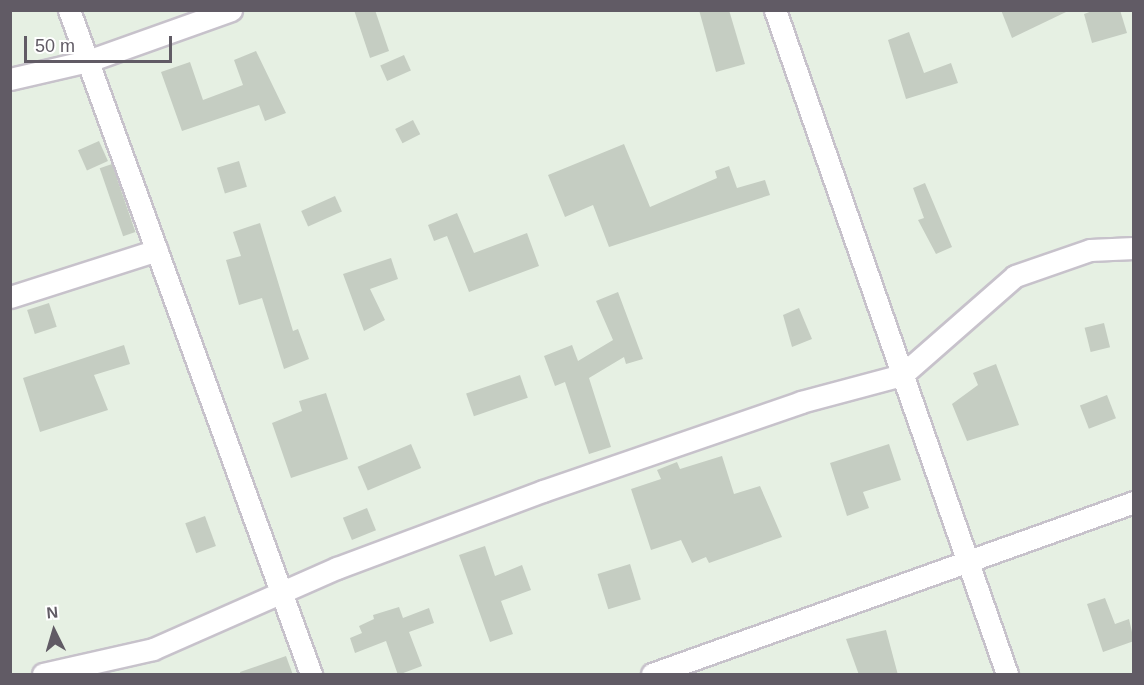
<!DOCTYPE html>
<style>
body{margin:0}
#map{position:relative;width:1144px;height:685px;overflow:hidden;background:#e6f0e3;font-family:Helvetica,sans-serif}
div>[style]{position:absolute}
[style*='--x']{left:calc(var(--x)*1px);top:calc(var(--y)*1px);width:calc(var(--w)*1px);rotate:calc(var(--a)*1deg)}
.building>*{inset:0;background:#c5cdc2;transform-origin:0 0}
.roads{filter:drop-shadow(2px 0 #c7c2cb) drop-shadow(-2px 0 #c7c2cb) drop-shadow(0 2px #c7c2cb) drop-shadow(0 -2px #c7c2cb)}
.street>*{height:21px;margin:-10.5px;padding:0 10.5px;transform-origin:10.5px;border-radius:10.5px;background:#fff}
span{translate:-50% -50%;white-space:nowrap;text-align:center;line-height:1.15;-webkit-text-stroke:6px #fff;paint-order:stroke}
.frame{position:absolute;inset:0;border:12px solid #615b65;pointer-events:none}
.north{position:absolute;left:24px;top:601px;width:60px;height:60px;-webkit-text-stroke:4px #fff;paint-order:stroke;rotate:355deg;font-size:16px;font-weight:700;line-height:24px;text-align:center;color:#615b65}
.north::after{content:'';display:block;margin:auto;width:21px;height:27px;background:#615b65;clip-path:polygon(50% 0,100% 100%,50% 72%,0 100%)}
.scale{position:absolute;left:24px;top:36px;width:148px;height:27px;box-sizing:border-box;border:3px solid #615b65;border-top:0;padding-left:8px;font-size:18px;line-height:21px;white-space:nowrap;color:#615b65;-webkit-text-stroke:4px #fff;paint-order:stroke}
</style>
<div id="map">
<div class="building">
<div style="clip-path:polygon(354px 10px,375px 10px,389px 51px,370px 58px)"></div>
<div style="clip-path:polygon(699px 10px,729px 10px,745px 64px,716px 72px)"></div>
<div style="clip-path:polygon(1001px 10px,1066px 10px,1066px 12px,1012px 38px)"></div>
<div style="clip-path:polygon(1095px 10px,1120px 10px,1127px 33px,1092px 43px,1084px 14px)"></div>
<div style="clip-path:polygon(909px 32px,924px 73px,951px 63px,958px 83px,906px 99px,888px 40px)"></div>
<div style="clip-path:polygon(256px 51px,286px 113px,265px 121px,259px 105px,182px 131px,161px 72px,190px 62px,203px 100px,243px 85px,234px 60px)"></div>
<div style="left:404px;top:55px;width:17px;height:26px;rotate:66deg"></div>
<div style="left:413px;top:120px;width:16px;height:20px;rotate:63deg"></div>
<div style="left:99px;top:141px;width:22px;height:23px;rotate:66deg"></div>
<div style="clip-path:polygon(624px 144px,650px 207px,717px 178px,715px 171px,729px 166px,737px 188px,765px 180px,770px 195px,609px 247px,593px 205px,565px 217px,548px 175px)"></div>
<div style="left:239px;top:161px;width:27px;height:23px;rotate:73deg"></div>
<div style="left:112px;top:164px;width:72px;height:13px;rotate:71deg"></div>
<div style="clip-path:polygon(925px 183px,952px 247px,936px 254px,918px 220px,924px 218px,913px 188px)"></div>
<div style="left:335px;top:196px;width:17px;height:37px;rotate:66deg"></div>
<div style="clip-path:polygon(457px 213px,474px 253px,527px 233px,539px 266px,469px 292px,447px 236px,434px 241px,428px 225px)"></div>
<div style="clip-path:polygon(260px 223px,293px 331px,298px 329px,309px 359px,284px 369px,262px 298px,239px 305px,226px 260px,241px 256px,233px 232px)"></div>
<div style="clip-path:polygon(391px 258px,398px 279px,370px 289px,385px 320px,364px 331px,343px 274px)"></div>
<div style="clip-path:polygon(618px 292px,643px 359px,626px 364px,624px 357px,589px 378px,611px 447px,589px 454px,565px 382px,555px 386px,544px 356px,572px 345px,578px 361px,613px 340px,596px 301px)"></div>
<div style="left:49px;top:303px;width:25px;height:23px;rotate:72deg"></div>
<div style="clip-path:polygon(799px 308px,812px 339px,792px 347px,783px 315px)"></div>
<div style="left:1104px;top:323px;width:25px;height:20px;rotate:76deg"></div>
<div style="clip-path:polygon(124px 345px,130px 364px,94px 375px,108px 410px,40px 432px,23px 378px)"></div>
<div style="clip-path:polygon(996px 364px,1019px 425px,967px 441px,952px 404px,978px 385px,973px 373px)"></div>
<div style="left:520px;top:375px;width:24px;height:57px;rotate:71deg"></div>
<div style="clip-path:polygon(326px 393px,348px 459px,291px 478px,272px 423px,302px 411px,299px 401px)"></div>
<div style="left:1107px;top:395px;width:25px;height:29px;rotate:69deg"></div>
<div style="left:411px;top:444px;width:26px;height:58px;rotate:67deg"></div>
<div style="clip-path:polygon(889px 444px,901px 480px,863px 492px,869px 508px,847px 516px,830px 463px)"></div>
<div style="clip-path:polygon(722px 456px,734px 494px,760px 486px,782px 537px,709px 563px,706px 557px,692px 563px,681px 540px,651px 550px,631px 489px,661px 479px,657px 470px,677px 462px,680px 469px)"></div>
<div style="left:367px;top:508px;width:24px;height:26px;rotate:68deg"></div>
<div style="left:205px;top:516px;width:32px;height:21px;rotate:70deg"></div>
<div style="clip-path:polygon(485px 546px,495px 576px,522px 565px,531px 590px,501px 601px,513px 634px,490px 642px,459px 555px)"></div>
<div style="left:630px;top:564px;width:37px;height:34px;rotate:73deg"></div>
<div style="clip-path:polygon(1105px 598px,1115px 624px,1129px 619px,1134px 641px,1103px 652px,1087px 604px)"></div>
<div style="clip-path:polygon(399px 607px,403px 618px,429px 608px,434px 623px,409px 632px,422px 666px,398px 675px,386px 641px,355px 653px,350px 638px,362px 633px,359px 626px,374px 619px,373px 615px)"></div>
<div style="clip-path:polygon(886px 630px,898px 675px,859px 675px,846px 639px)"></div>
<div style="clip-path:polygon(286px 656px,293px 675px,241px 675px,240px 672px)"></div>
</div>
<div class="roads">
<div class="street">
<div style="--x:69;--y:10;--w:707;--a:69.98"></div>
<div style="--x:775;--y:10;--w:703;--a:70.74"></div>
<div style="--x:10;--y:79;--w:80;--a:-13"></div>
<div style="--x:88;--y:61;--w:152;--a:-19.6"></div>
<div style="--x:10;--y:297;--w:154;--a:-17.7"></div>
<div style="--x:43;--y:674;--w:113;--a:-12.8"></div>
<div style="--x:153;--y:649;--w:201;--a:-23.8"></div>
<div style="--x:337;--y:568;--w:220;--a:-20.5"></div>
<div style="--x:543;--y:491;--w:273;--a:-19"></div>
<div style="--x:801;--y:402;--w:105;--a:-15"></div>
<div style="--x:902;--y:375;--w:150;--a:-41.2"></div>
<div style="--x:1015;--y:276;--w:79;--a:-19.1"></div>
<div style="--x:1090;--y:250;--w:44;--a:-2.6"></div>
<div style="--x:652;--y:674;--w:512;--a:-19.64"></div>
</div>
</div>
<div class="frame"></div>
<div class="north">N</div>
<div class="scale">50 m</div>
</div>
